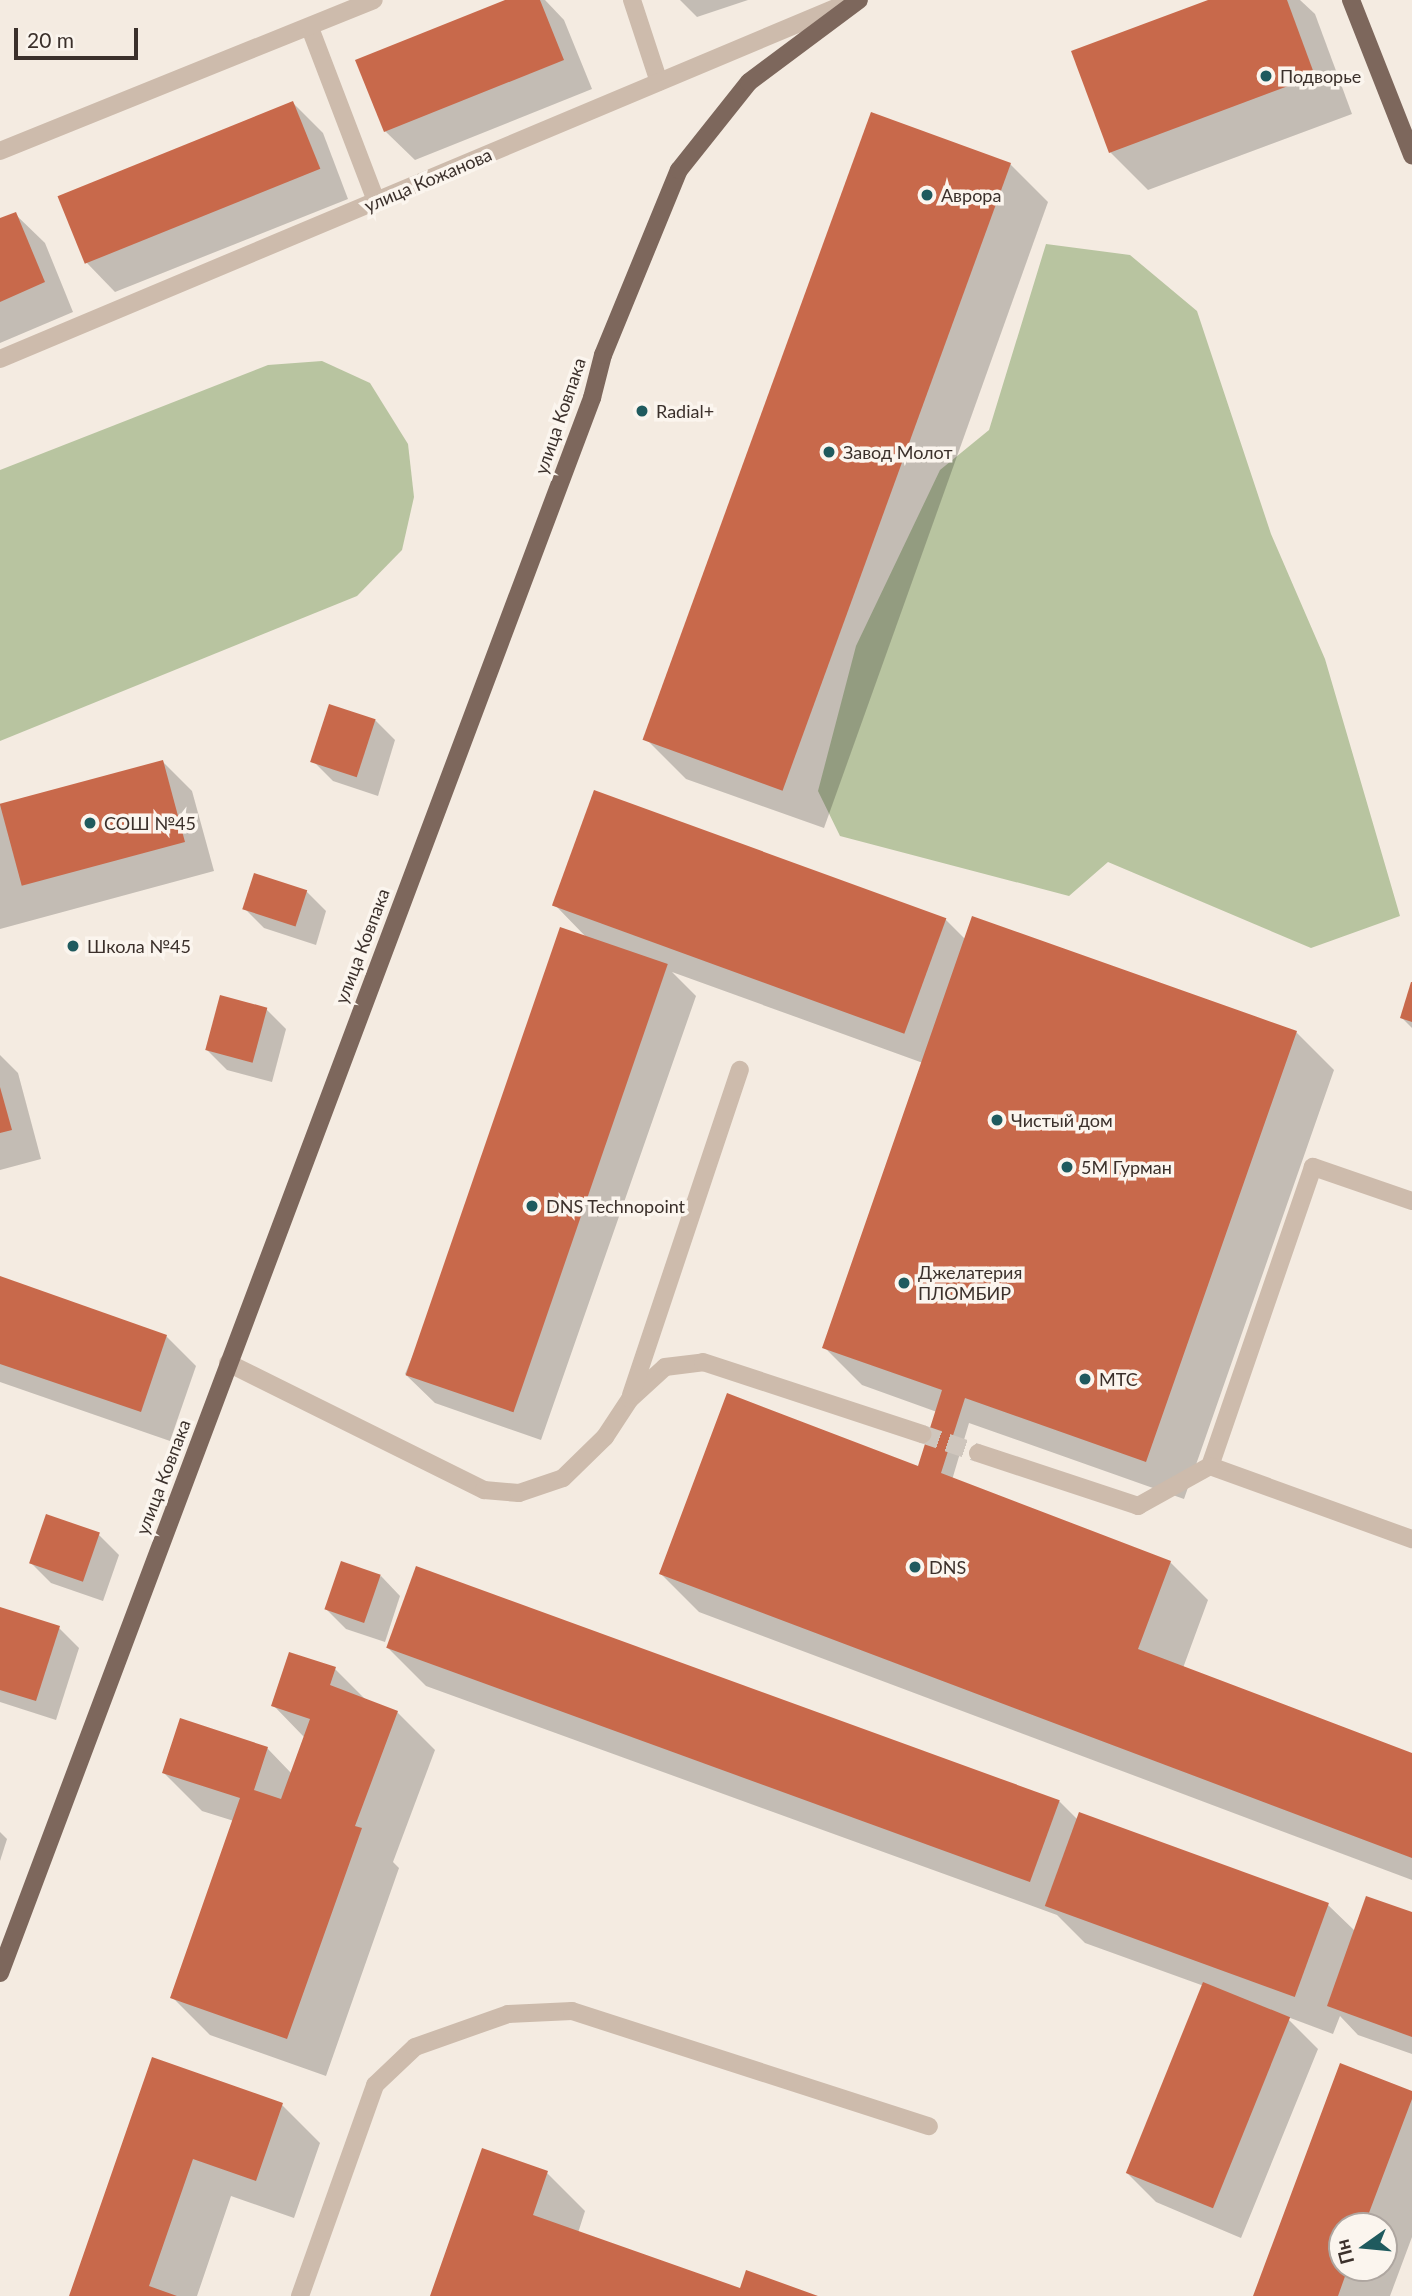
<!DOCTYPE html>
<meta charset="utf-8">
<style>
body{margin:0}
#map{position:relative;width:1412px;height:2296px;overflow:hidden;background:#f4ebe1;font-family:Lato,sans-serif}
div>[style]{position:absolute}
[style*='--x']{left:calc(var(--x)*1px);top:calc(var(--y)*1px);width:calc(var(--w)*1px);rotate:calc(var(--a)*1deg)}
.green>*{inset:0;background:#b8c4a0}
.shadow>*{inset:0;background:#0003}
.building>*{inset:0;background:#c8694b;transform-origin:0 0}
.minor-tunnel>*{height:18px;margin-top:-9px;transform-origin:0;background:repeating-linear-gradient(90deg,#cfc6bd 0 18px,transparent 0 27px)}
.minor>*{height:18px;margin:-9px;padding:0 9px;transform-origin:9px;border-radius:9px;background:#cdbbac}
.major>*{height:18px;margin:-9px;padding:0 9px;transform-origin:9px;border-radius:9px;background:#7d675c}
.dots>*{width:19px;height:19px;translate:-50% -50%;box-sizing:border-box;border:4px solid #fbf5ee;border-radius:50%}
span{translate:-50% -50%;white-space:nowrap;text-align:center;line-height:1.15;-webkit-text-stroke:7px #fbf5ee;paint-order:stroke}
.poi-label{font-size:18px;color:#3b302b}
.left{translate:0 -50%;text-align:left}
.street-label{font-size:18px;color:#3b302b}
.north{position:absolute;left:1328px;top:2212px;width:70px;height:70px;box-sizing:border-box;background:#fbf5ee;border:2px solid #aea6a0;border-radius:50%;rotate:255deg;font-size:19px;font-weight:700;line-height:28px;text-align:center;color:#3b302b}
.north::after{content:'';display:block;margin:auto;width:24px;height:32px;background:#1f5a5e;clip-path:polygon(50% 0,100% 100%,50% 72%,0 100%)}
.scale{position:absolute;left:14px;top:28px;width:124px;height:32px;box-sizing:border-box;border:4px solid #3b302b;border-top:0;padding-left:9px;font-size:21px;line-height:24px;white-space:nowrap;color:#3b302b;-webkit-text-stroke:5px #fbf5ee;paint-order:stroke}
</style>
<div id="map">
<div class="green">
<div style="clip-path:polygon(1046px 244px,1130px 255px,1197px 311px,1271px 534px,1325px 659px,1400px 916px,1311px 948px,1108px 862px,1069px 896px,840px 836px,818px 791px,856px 646px,940px 470px,989px 430px)"></div>
<div style="clip-path:polygon(322px 361px,370px 383px,408px 444px,414px 497px,402px 550px,357px 596px,0 741px,0 470px,268px 365px)"></div>
</div>
<div class="shadow">
<div style="clip-path:polygon(510px 0,545px 0,564px 20px,592px 89px,415px 160px,385px 131px)"></div>
<div style="clip-path:polygon(680px 0,748px 0,697px 17px)"></div>
<div style="clip-path:polygon(1213px 0,1300px 0,1315px 14px,1352px 114px,1148px 190px,1110px 152px)"></div>
<div style="clip-path:polygon(293px 103px,323px 133px,348px 199px,115px 292px,86px 262px,59px 197px)"></div>
<div style="clip-path:polygon(1010px 164px,1048px 202px,824px 828px,686px 779px,648px 741px)"></div>
<div style="clip-path:polygon(15px 214px,45px 243px,73px 312px,0 343px,0 220px)"></div>
<div style="clip-path:polygon(375px 720px,395px 740px,378px 796px,333px 781px,313px 761px)"></div>
<div style="clip-path:polygon(163px 762px,192px 791px,214px 871px,0 929px,0 805px)"></div>
<div style="clip-path:polygon(306px 891px,326px 911px,316px 945px,264px 928px,244px 908px)"></div>
<div style="clip-path:polygon(555px 905px,946px 920px,966px 940px,1296px 1032px,1334px 1070px,1184px 1499px,969px 1423px,952px 1480px,1170px 1562px,1208px 1600px,1183px 1668px,1412px 1754px,1412px 1880px,699px 1612px,661px 1574px,919px 1467px,937px 1412px,862px 1385px,824px 1347px,923px 1063px,672px 972px,696px 996px,541px 1440px,435px 1403px,405px 1374px,588px 939px)"></div>
<div style="clip-path:polygon(1412px 986px,1412px 1028px,1402px 1018px)"></div>
<div style="clip-path:polygon(266px 1009px,286px 1029px,272px 1082px,227px 1070px,207px 1050px)"></div>
<div style="clip-path:polygon(0 1055px,18px 1073px,41px 1159px,0 1170px)"></div>
<div style="clip-path:polygon(0 1278px,166px 1336px,196px 1366px,170px 1441px,0 1382px)"></div>
<div style="clip-path:polygon(99px 1535px,119px 1555px,103px 1601px,51px 1583px,31px 1563px)"></div>
<div style="clip-path:polygon(381px 1576px,400px 1596px,385px 1642px,346px 1629px,326px 1609px)"></div>
<div style="clip-path:polygon(0 1608px,59px 1628px,79px 1648px,56px 1720px,0 1702px)"></div>
<div style="clip-path:polygon(388px 1648px,1059px 1801px,1078px 1820px,1080px 1814px,1328px 1905px,1355px 1931px,1412px 1914px,1412px 2054px,1358px 2035px,1340px 2016px,1333px 2034px,1285px 2016px,1318px 2049px,1241px 2238px,1156px 2202px,1127px 2173px,1204px 1986px,1085px 1943px,1057px 1915px,426px 1686px)"></div>
<div style="clip-path:polygon(335px 1669px,367px 1701px,397px 1712px,435px 1750px,393px 1862px,399px 1868px,326px 2076px,210px 2035px,172px 1997px,234px 1821px,202px 1811px,164px 1773px,267px 1748px,292px 1774px,305px 1738px,273px 1705px)"></div>
<div style="clip-path:polygon(0 1832px,7px 1839px,0 1861px)"></div>
<div style="clip-path:polygon(153px 2059px,282px 2105px,320px 2143px,294px 2218px,231px 2196px,197px 2296px,70px 2296px)"></div>
<div style="clip-path:polygon(evenodd,1412px 2092px,1412px 2237px,1390px 2296px,1255px 2296px,1412px 2092px,1342px 2226px,1384px 2226px,1384px 2268px,1342px 2268px,1342px 2226px)"></div>
<div style="clip-path:polygon(547px 2173px,585px 2211px,578px 2233px,741px 2290px,814px 2296px,432px 2296px)"></div>
</div>
<div class="building">
<div style="clip-path:polygon(505px 0,540px 0,564px 60px,384px 132px,355px 60px)"></div>
<div style="clip-path:polygon(1208px 0,1287px 0,1315px 76px,1109px 153px,1071px 51px)"></div>
<div style="left:293px;top:101px;width:73px;height:254px;rotate:68deg"></div>
<div style="left:871px;top:112px;width:149px;height:668px;rotate:20deg"></div>
<div style="clip-path:polygon(16px 212px,45px 282px,0 302px,0 218px)"></div>
<div style="left:329px;top:704px;width:49px;height:61px;rotate:18deg"></div>
<div style="left:163px;top:760px;width:85px;height:169px;rotate:75deg"></div>
<div style="left:594px;top:790px;width:375px;height:123px;rotate:20deg"></div>
<div style="left:254px;top:873px;width:56px;height:38px;rotate:18deg"></div>
<div style="clip-path:polygon(972px 916px,1297px 1031px,1146px 1462px,965px 1398px,941px 1473px,1171px 1561px,1138px 1649px,1412px 1753px,1412px 1858px,659px 1574px,727px 1393px,918px 1466px,942px 1390px,822px 1348px)"></div>
<div style="left:560px;top:927px;width:114px;height:474px;rotate:19deg"></div>
<div style="clip-path:polygon(1411px 982px,1412px 982px,1412px 1022px,1400px 1018px)"></div>
<div style="left:220px;top:995px;width:49px;height:57px;rotate:15deg"></div>
<div style="clip-path:polygon(0 1087px,12px 1130px,0 1133px)"></div>
<div style="clip-path:polygon(0 1276px,167px 1335px,141px 1412px,0 1364px)"></div>
<div style="left:46px;top:1514px;width:57px;height:52px;rotate:19deg"></div>
<div style="left:341px;top:1561px;width:42px;height:51px;rotate:19deg"></div>
<div style="left:416px;top:1566px;width:685px;height:87px;rotate:20deg"></div>
<div style="clip-path:polygon(0 1607px,60px 1626px,36px 1701px,0 1690px)"></div>
<div style="clip-path:polygon(289px 1652px,336px 1667px,330px 1685px,398px 1711px,355px 1826px,362px 1828px,287px 2039px,170px 1998px,240px 1798px,162px 1773px,180px 1718px,268px 1747px,254px 1790px,281px 1799px,310px 1719px,271px 1706px)"></div>
<div style="left:1079px;top:1812px;width:266px;height:100px;rotate:20deg"></div>
<div style="clip-path:polygon(1366px 1896px,1412px 1912px,1412px 2037px,1327px 2006px)"></div>
<div style="left:1203px;top:1982px;width:94px;height:206px;rotate:22deg"></div>
<div style="clip-path:polygon(152px 2057px,283px 2103px,256px 2181px,193px 2159px,149px 2286px,177px 2296px,69px 2296px)"></div>
<div style="clip-path:polygon(1340px 2063px,1412px 2091px,1412px 2099px,1364px 2226px,1342px 2226px,1342px 2268px,1348px 2268px,1338px 2296px,1253px 2296px)"></div>
<div style="clip-path:polygon(482px 2148px,548px 2171px,533px 2215px,740px 2288px,746px 2270px,818px 2296px,430px 2296px)"></div>
</div>
<div class="minor-tunnel">
<div style="--x:922;--y:1434;--w:59;--a:18.7"></div>
</div>
<div class="minor">
<div style="--x:632;--y:0;--w:86;--a:71.8"></div>
<div style="--x:310;--y:28;--w:185;--a:69.1"></div>
<div style="--x:0;--y:151;--w:403;--a:-22"></div>
<div style="--x:0;--y:359;--w:924;--a:-22.79"></div>
<div style="--x:1412;--y:1201;--w:105;--a:-161"></div>
<div style="--x:1313;--y:1167;--w:316;--a:109"></div>
<div style="--x:1210;--y:1466;--w:215;--a:19.9"></div>
<div style="--x:228;--y:1363;--w:286;--a:26.4"></div>
<div style="--x:484;--y:1490;--w:35;--a:5"></div>
<div style="--x:519;--y:1493;--w:46;--a:-18.8"></div>
<div style="--x:563;--y:1478;--w:59;--a:-44.3"></div>
<div style="--x:605;--y:1437;--w:45;--a:-56.7"></div>
<div style="--x:630;--y:1399;--w:47;--a:-42.4"></div>
<div style="--x:665;--y:1367;--w:38;--a:-7"></div>
<div style="--x:703;--y:1362;--w:231;--a:18.2"></div>
<div style="--x:631;--y:1395;--w:343;--a:-71.5"></div>
<div style="--x:978;--y:1453;--w:169;--a:18.3"></div>
<div style="--x:1138;--y:1506;--w:82;--a:-29.1"></div>
<div style="--x:300;--y:2296;--w:224;--a:-70.4"></div>
<div style="--x:375;--y:2085;--w:55;--a:-43.5"></div>
<div style="--x:415;--y:2047;--w:99;--a:-19.5"></div>
<div style="--x:508;--y:2014;--w:64;--a:-2.7"></div>
<div style="--x:572;--y:2011;--w:375;--a:17.9"></div>
</div>
<div class="major">
<div style="--x:1351;--y:0;--w:167;--a:68.5"></div>
<div style="--x:0;--y:1973;--w:1683;--a:-69.4"></div>
<div style="--x:592;--y:398;--w:44;--a:-75.7"></div>
<div style="--x:603;--y:355;--w:200;--a:-67.7"></div>
<div style="--x:679;--y:170;--w:112;--a:-51.5"></div>
<div style="--x:749;--y:82;--w:137;--a:-36.7"></div>
</div>
<div class="dots">
<div style="left:1266px;top:76px;background:#1f5a5e"></div>
<div style="left:927px;top:195px;background:#1f5a5e"></div>
<div style="left:642px;top:411px;background:#1f5a5e"></div>
<div style="left:829px;top:452px;background:#1f5a5e"></div>
<div style="left:90px;top:823px;background:#1f5a5e"></div>
<div style="left:73px;top:946px;background:#1f5a5e"></div>
<div style="left:997px;top:1120px;background:#1f5a5e"></div>
<div style="left:1067px;top:1167px;background:#1f5a5e"></div>
<div style="left:532px;top:1206px;background:#1f5a5e"></div>
<div style="left:904px;top:1283px;background:#1f5a5e"></div>
<div style="left:1085px;top:1379px;background:#1f5a5e"></div>
<div style="left:915px;top:1567px;background:#1f5a5e"></div>
</div>
<div class="poi-label">
<span class="left" style="left:1280px;top:76px">Подворье</span>
<span class="left" style="left:941px;top:195px">Аврора</span>
<span class="left" style="left:656px;top:411px">Radial+</span>
<span class="left" style="left:843px;top:452px">Завод Молот</span>
<span class="left" style="left:104px;top:823px">СОШ №45</span>
<span class="left" style="left:87px;top:946px">Школа №45</span>
<span class="left" style="left:1011px;top:1120px">Чистый дом</span>
<span class="left" style="left:1081px;top:1167px">5М Гурман</span>
<span class="left" style="left:546px;top:1206px">DNS Technopoint</span>
<span class="left" style="left:918px;top:1283px">Джелатерия<br>ПЛОМБИР</span>
<span class="left" style="left:1099px;top:1379px">МТС</span>
<span class="left" style="left:929px;top:1567px">DNS</span>
</div>
<div class="street-label">
<span style="left:428px;top:180px;rotate:-23deg">улица Кожанова</span>
<span style="left:560px;top:416px;rotate:-71deg">улица Ковпака</span>
<span style="left:362px;top:946px;rotate:-69deg">улица Ковпака</span>
<span style="left:163px;top:1477px;rotate:-69deg">улица Ковпака</span>
</div>
<div class="north">Пн</div>
<div class="scale">20 m</div>
</div>
